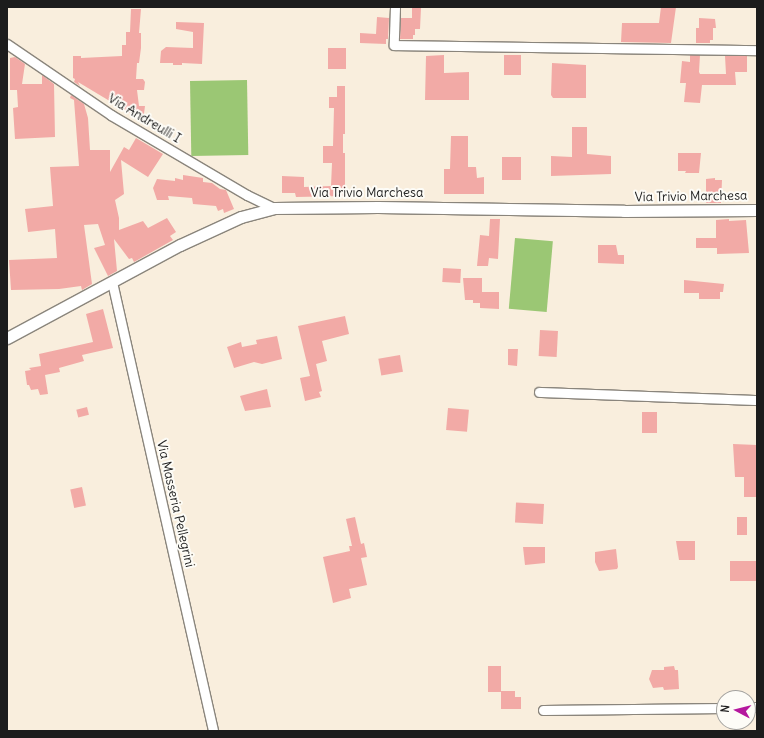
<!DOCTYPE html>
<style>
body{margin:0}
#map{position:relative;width:764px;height:738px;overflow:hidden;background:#f9eedd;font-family:Delius,sans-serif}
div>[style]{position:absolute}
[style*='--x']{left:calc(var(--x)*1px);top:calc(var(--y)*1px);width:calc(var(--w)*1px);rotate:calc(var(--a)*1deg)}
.green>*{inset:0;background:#9bc774;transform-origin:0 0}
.building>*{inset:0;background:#f2aaa6;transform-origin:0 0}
.roads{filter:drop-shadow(1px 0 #8a857c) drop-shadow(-1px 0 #8a857c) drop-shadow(0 1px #8a857c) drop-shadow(0 -1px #8a857c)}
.minor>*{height:9px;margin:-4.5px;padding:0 4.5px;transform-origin:4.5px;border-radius:4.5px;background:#fff}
.tertiary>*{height:11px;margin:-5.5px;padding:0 5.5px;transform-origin:5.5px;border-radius:5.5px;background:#fff}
span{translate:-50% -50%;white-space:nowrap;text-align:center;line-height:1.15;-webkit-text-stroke:4px #fdfcf7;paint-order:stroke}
.street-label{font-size:13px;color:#1c1c1c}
.frame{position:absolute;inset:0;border:8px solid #1c1c1c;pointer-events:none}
.north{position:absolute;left:716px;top:690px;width:40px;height:40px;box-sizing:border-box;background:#fdfcf7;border:1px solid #a3a29f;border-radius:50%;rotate:277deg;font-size:11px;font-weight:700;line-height:16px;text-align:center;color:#1c1c1c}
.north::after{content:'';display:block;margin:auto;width:14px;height:18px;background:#b5179e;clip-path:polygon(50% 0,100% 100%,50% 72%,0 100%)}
</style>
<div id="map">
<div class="green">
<div style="left:247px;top:80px;width:75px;height:57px;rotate:89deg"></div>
<div style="left:515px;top:238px;width:38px;height:71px;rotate:5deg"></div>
</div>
<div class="building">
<div style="clip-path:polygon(412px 7px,421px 8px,420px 29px,415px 29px,415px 35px,413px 35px,413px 39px,400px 39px,401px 18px,412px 18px)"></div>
<div style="clip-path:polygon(661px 7px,676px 7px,671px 43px,621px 42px,622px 23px,659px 23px)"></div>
<div style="clip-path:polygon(131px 9px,141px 9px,139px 33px,141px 33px,141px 48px,139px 63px,137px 63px,136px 79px,143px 79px,145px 82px,144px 90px,137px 90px,139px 106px,145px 106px,143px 121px,78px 82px,80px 86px,74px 82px,75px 79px,73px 78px,73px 56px,81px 56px,81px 58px,122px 56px,122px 45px,126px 45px,126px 32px,130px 32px)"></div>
<div style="clip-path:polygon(377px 17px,389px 18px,388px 39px,386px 39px,386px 44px,360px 43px,360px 33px,376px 34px)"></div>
<div style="clip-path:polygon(699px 18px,715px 19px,716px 28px,713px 28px,713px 40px,710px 40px,710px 43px,696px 43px,696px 28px,699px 28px)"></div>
<div style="clip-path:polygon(176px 22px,204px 23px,202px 64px,182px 63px,182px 65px,173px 65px,173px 63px,160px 63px,161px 51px,166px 47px,193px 48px,193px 32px,176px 29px)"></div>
<div style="left:328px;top:48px;width:18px;height:21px"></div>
<div style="clip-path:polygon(444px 55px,444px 73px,469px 72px,469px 100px,425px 100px,426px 56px)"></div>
<div style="left:504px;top:55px;width:17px;height:20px"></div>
<div style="clip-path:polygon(690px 55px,700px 55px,699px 72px,700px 74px,726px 74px,725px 56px,747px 56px,747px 72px,735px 72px,736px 85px,702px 85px,700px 103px,684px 102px,686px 83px,680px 83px,682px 61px,690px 62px)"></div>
<div style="clip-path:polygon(15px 57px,25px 64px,22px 84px,42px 84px,42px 75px,54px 84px,55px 137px,15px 139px,13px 108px,18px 107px,17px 90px,10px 90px,10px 58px)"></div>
<div style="clip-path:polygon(552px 63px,586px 65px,586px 98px,553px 98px,551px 95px)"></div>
<div style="clip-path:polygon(337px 86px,345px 86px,345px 134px,343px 134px,343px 153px,345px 153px,345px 196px,296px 197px,295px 193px,282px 193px,282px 176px,304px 177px,304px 187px,331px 186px,332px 163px,323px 163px,323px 146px,333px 146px,334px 108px,329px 108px,329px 97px,337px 97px)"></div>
<div style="clip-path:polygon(71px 95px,84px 104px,88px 118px,90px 150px,110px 150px,110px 172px,124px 147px,129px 150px,136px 138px,163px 154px,148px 177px,121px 160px,124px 194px,115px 200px,119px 218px,119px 230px,143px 221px,148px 228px,167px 218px,176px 232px,170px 236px,173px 240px,134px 262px,132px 258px,129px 259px,114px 239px,117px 271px,108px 276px,94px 248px,105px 245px,98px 224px,84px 225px,92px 284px,82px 290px,81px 286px,59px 289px,11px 290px,9px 260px,57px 258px,55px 229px,28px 232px,25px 209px,53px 206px,50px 167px,79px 166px,74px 100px,70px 98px)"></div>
<div style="clip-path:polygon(572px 127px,587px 127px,587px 154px,611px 156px,611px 174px,551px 176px,551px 156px,572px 157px)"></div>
<div style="clip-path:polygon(451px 136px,468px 136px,468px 167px,476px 167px,477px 178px,484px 177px,484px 194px,444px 194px,444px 169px,450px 169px)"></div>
<div style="clip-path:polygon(678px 153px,701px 153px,699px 173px,685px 173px,686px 171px,678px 171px)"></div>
<div style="left:502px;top:157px;width:19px;height:23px"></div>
<div style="clip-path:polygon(183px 175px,203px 178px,203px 182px,212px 183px,220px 189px,226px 190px,234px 209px,224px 213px,223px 209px,218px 211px,216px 206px,193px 204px,192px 198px,168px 196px,169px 200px,157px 200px,153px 188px,157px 179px,175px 181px,175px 178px,183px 180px)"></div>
<div style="clip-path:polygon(715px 178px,715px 180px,722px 180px,721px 203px,706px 203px,706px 179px)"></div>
<div style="clip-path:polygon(490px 219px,500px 219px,498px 259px,489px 258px,488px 266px,477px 266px,480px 235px,489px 236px)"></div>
<div style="clip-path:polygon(729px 219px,729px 221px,746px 220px,749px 253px,717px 254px,717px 248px,696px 248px,696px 238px,716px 238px,716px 220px)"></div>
<div style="clip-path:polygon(598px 245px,616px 245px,618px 255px,624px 255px,624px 264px,598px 263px)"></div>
<div style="left:443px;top:268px;width:18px;height:14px;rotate:3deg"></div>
<div style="clip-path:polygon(463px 278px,482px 278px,482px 292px,499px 292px,499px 309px,480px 308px,480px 303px,473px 303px,473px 300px,465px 300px)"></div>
<div style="clip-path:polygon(684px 280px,724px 284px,723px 292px,720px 292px,720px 299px,699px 299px,699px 293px,684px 293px)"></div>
<div style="clip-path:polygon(103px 309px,113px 348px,82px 355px,84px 361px,59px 368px,60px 372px,45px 375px,48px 394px,40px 395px,38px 389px,31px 390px,29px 385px,27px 385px,25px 371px,31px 370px,29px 368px,41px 366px,39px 354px,93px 342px,86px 314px)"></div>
<div style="clip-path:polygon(345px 316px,349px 334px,322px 341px,327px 361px,316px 364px,322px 391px,319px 392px,321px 397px,305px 401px,300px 378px,310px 376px,298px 326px)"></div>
<div style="left:540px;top:330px;width:18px;height:26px;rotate:3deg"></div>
<div style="clip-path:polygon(277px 336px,282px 359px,262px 364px,254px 362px,234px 368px,227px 347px,241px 342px,242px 347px,257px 344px,256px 340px)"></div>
<div style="clip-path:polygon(508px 349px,518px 349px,517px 366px,508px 365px)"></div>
<div style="left:400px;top:355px;width:17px;height:22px;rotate:80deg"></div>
<div style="clip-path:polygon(267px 389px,271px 407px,245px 411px,240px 396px)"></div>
<div style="left:87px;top:407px;width:8px;height:11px;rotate:76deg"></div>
<div style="left:448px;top:408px;width:21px;height:22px;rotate:5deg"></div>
<div style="left:657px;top:412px;width:21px;height:15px;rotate:90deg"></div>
<div style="clip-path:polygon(733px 444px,757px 445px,757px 497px,744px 497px,744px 477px,735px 477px)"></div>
<div style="left:82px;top:487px;width:19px;height:12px;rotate:78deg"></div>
<div style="left:544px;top:504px;width:20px;height:28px;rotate:93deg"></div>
<div style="clip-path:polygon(355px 517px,361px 544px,364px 543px,367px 557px,361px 558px,367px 585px,349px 589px,351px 598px,333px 603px,323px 557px,350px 551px,349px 546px,352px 546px,346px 519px)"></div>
<div style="left:737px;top:517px;width:10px;height:18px"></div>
<div style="clip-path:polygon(676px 541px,695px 541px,695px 560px,679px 560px)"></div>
<div style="clip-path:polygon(523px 547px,545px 547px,545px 563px,525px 565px)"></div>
<div style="clip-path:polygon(616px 549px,618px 567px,617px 569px,599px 571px,595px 562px,595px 552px)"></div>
<div style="left:730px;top:561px;width:27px;height:20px"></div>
<div style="left:488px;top:666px;width:13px;height:26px"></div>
<div style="clip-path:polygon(674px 666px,675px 670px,678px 670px,679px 689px,664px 690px,663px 687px,653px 688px,649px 679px,652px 670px,664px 670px,664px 667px)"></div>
<div style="clip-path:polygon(501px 691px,515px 691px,515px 697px,521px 697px,521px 709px,501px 709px)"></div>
</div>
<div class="roads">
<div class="minor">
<div style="--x:395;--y:7;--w:38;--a:92"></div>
<div style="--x:394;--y:45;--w:363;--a:0.8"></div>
<div style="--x:7;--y:44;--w:126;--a:34.3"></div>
<div style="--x:111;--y:115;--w:158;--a:30.5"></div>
<div style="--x:247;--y:195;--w:30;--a:26"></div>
<div style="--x:112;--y:282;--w:460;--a:77.3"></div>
<div style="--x:539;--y:392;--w:218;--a:2.1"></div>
<div style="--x:748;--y:707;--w:9;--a:0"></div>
<div style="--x:543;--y:710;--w:181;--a:-0.6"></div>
</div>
<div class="tertiary">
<div style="--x:7;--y:338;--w:196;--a:-28.3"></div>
<div style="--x:180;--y:245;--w:67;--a:-24.7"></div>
<div style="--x:241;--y:217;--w:34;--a:-15"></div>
<div style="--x:274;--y:208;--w:104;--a:-0.6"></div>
<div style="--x:378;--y:207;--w:246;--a:0.9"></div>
<div style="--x:624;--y:211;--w:133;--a:-0.4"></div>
</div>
</div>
<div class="street-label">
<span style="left:144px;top:119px;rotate:31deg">Via Andreulli I</span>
<span style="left:367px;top:193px">Via Trivio Marchesa</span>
<span style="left:691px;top:197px;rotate:-1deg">Via Trivio Marchesa</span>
<span style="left:175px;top:504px;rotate:77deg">Via Masseria Pellegrini</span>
</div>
<div class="frame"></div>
<div class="north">N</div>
</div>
